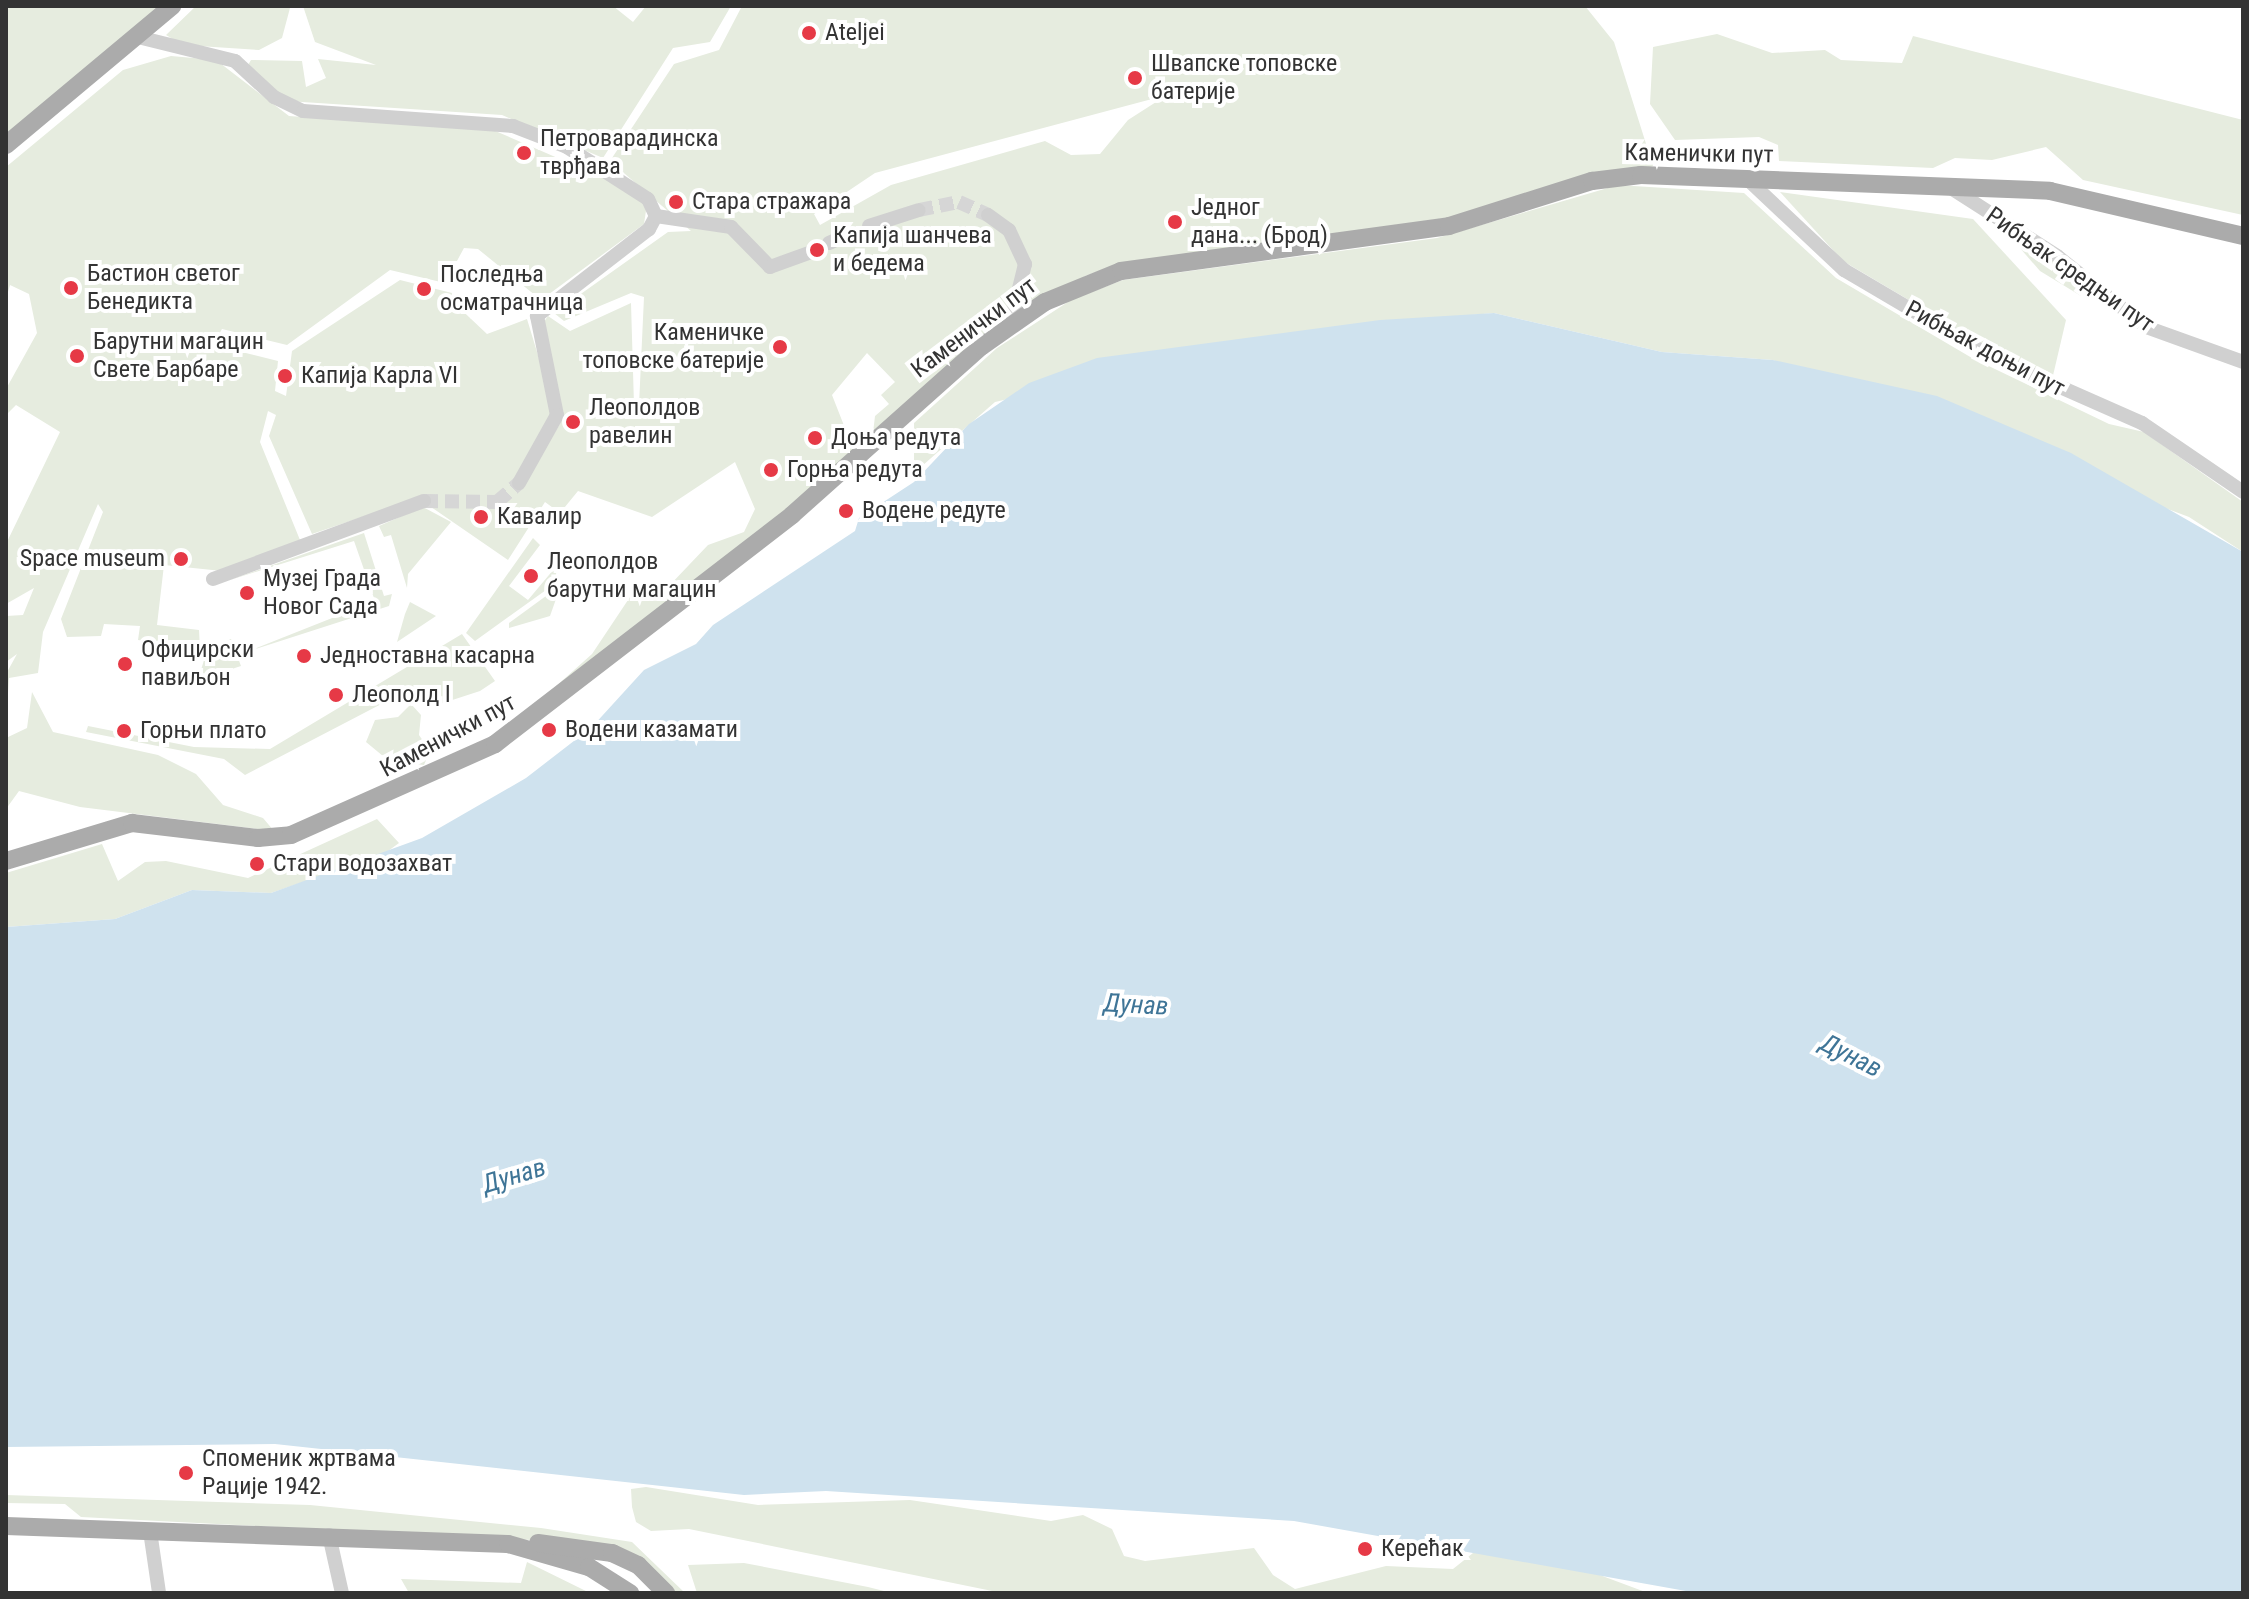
<!DOCTYPE html>
<meta charset="utf-8">
<style>
body{margin:0}
#map{position:relative;width:2249px;height:1599px;overflow:hidden;background:#fff;font-family:"Roboto Condensed",sans-serif}
div>[style]{position:absolute}
[style*='--x']{left:calc(var(--x)*1px);top:calc(var(--y)*1px);width:calc(var(--w)*1px);rotate:calc(var(--a)*1deg)}
.green>*{inset:0;background:#e6ecdf}
.water>*{inset:0;background:#cfe2ee}
.minor-tunnel>*{height:14px;margin-top:-7px;transform-origin:0;background:repeating-linear-gradient(90deg,#d6d6d6 0 14px,transparent 0 21px)}
.minor>*{height:14px;margin:-7px;padding:0 7px;transform-origin:7px;border-radius:7px;background:#d0d0d0}
.major>*{height:18px;margin:-9px;padding:0 9px;transform-origin:9px;border-radius:9px;background:#ababab}
.dots>*{width:22px;height:22px;translate:-50% -50%;box-sizing:border-box;border:4px solid #fff;border-radius:50%}
span{translate:-50% -50%;white-space:nowrap;text-align:center;line-height:1.15;-webkit-text-stroke:8px #fff;paint-order:stroke}
.poi-label{font-size:24px;color:#333}
.left{translate:0 -50%;text-align:left}
.right{translate:-100% -50%;text-align:right}
.street-label{font-size:24px;color:#333}
.water-label{font-size:26px;color:#3f7597;font-style:italic}
.frame{position:absolute;inset:0;border:8px solid #333;pointer-events:none}
</style>
<div id="map">
<div class="green">
<div style="clip-path:polygon(6px 6px,163px 6px,6px 134px)"></div>
<div style="clip-path:polygon(196px 6px,613px 6px,633px 22px,646px 6px,731px 6px,710px 42px,673px 48px,603px 158px,502px 115px,287px 101px,248px 65px,251px 60px,302px 61px,306px 87px,326px 78px,318px 59px,376px 65px,315px 42px,303px 6px,290px 8px,282px 38px,259px 50px,183px 45px,166px 35px)"></div>
<div style="clip-path:polygon(evenodd,742px 6px,1585px 6px,1614px 42px,1653px 166px,1481px 213px,1119px 264px,1085px 276px,873px 433px,875px 416px,889px 404px,881px 395px,895px 382px,867px 353px,832px 395px,854px 451px,829px 478px,554px 688px,592px 654px,632px 594px,668px 587px,708px 545px,744px 532px,755px 509px,735px 462px,652px 517px,578px 491px,560px 513px,545px 502px,508px 560px,418px 498px,312px 534px,269px 436px,276px 415px,268px 411px,260px 442px,300px 540px,222px 571px,164px 565px,157px 625px,199px 630px,200px 649px,138px 640px,140px 626px,104px 624px,101px 636px,67px 637px,61px 619px,103px 512px,98px 504px,43px 632px,38px 673px,9px 678px,6px 724px,6px 674px,17px 654px,6px 662px,6px 616px,23px 615px,34px 588px,6px 604px,6px 544px,60px 432px,16px 405px,6px 415px,6px 389px,37px 333px,29px 294px,10px 285px,6px 299px,6px 167px,123px 70px,171px 56px,216px 60px,289px 116px,493px 130px,620px 185px,647px 204px,644px 224px,541px 300px,478px 249px,464px 248px,445px 283px,390px 270px,287px 345px,222px 329px,213px 345px,278px 361px,275px 391px,286px 396px,292px 351px,400px 280px,452px 293px,451px 300px,487px 334px,527px 319px,554px 408px,522px 485px,560px 424px,543px 323px,548px 316px,570px 331px,631px 303px,634px 405px,639px 405px,644px 297px,631px 293px,564px 321px,554px 313px,668px 232px,691px 231px,610px 161px,674px 64px,719px 50px,742px 6px,1167px 95px,1128px 120px,1100px 154px,1071px 155px,1045px 141px,891px 185px,820px 225px,814px 214px,875px 173px,1167px 95px)"></div>
<div style="clip-path:polygon(1717px 34px,1772px 53px,1825px 50px,1841px 60px,1902px 63px,1913px 36px,2243px 120px,2243px 215px,2083px 180px,2046px 147px,1992px 160px,1955px 158px,1933px 168px,1779px 161px,1778px 145px,1759px 137px,1675px 140px,1650px 104px,1653px 47px)"></div>
<div style="clip-path:polygon(1618px 185px,1744px 193px,1836px 278px,1972px 358px,2109px 424px,2144px 432px,2243px 502px,2243px 552px,2189px 517px,1773px 360px,1662px 352px,1494px 313px,1325px 328px,995px 402px,914px 473px,914px 423px,997px 348px,1071px 300px,1123px 280px,1437px 238px)"></div>
<div style="clip-path:polygon(1780px 192px,1973px 219px,2066px 320px,2051px 384px,1843px 261px)"></div>
<div style="clip-path:polygon(1998px 223px,2086px 282px,2081px 296px,2040px 271px)"></div>
<div style="clip-path:polygon(423px 507px,451px 522px,408px 574px,407px 588px,391px 535px,384px 537px,379px 526px)"></div>
<div style="clip-path:polygon(364px 533px,384px 596px,392px 594px,389px 606px,249px 651px,375px 601px,354px 541px,227px 581px)"></div>
<div style="clip-path:polygon(533px 538px,540px 545px,509px 586px,528px 600px,559px 563px,553px 585px,475px 641px,466px 633px)"></div>
<div style="clip-path:polygon(561px 585px,550px 616px,509px 628px,509px 623px)"></div>
<div style="clip-path:polygon(410px 602px,436px 616px,397px 642px,405px 614px)"></div>
<div style="clip-path:polygon(462px 634px,495px 681px,480px 691px,437px 705px,414px 687px,245px 775px,224px 759px,86px 732px,88px 726px,194px 747px,270px 749px)"></div>
<div style="clip-path:polygon(231px 639px,241px 666px,198px 680px,207px 650px)"></div>
<div style="clip-path:polygon(32px 692px,53px 732px,158px 755px,196px 774px,223px 805px,263px 818px,274px 831px,80px 807px,19px 791px,6px 809px,6px 738px,27px 728px)"></div>
<div style="clip-path:polygon(411px 704px,421px 715px,419px 735px,430px 751px,424px 765px,389px 761px,366px 742px,375px 720px,398px 717px)"></div>
<div style="clip-path:polygon(377px 819px,399px 843px,384px 854px,271px 893px,192px 890px,115px 919px,6px 927px,6px 873px,102px 844px,118px 881px,145px 862px,166px 861px,248px 878px)"></div>
<div style="clip-path:polygon(646px 1487px,758px 1505px,910px 1500px,1051px 1521px,1083px 1515px,1112px 1529px,1124px 1556px,1145px 1561px,1254px 1548px,1273px 1575px,1295px 1589px,1386px 1566px,1453px 1569px,1478px 1549px,1589px 1571px,1648px 1593px,1002px 1593px,689px 1529px,651px 1531px,636px 1522px,632px 1507px,631px 1489px)"></div>
<div style="clip-path:polygon(6px 1495px,310px 1505px,541px 1528px,632px 1542px,685px 1593px,666px 1593px,652px 1576px,551px 1541px,81px 1517px,65px 1504px,6px 1503px)"></div>
<div style="clip-path:polygon(527px 1562px,590px 1593px,409px 1593px,401px 1579px,521px 1583px)"></div>
<div style="clip-path:polygon(744px 1563px,868px 1587px,892px 1593px,697px 1593px,688px 1565px)"></div>
</div>
<div class="water">
<div style="clip-path:polygon(1494px 313px,1662px 352px,1773px 360px,1937px 396px,2071px 453px,2243px 552px,2243px 1593px,1697px 1593px,1294px 1521px,826px 1491px,744px 1495px,275px 1444px,6px 1447px,6px 927px,115px 919px,192px 890px,271px 893px,422px 838px,526px 778px,592px 727px,644px 670px,696px 644px,713px 625px,855px 531px,859px 518px,914px 482px,969px 424px,1029px 383px,1097px 358px,1380px 320px)"></div>
</div>
<div class="minor-tunnel">
<div style="--x:919;--y:210;--w:41;--a:-11.3"></div>
<div style="--x:959;--y:202;--w:32;--a:24"></div>
<div style="--x:424;--y:501;--w:73;--a:0.8"></div>
<div style="--x:497;--y:502;--w:29;--a:-41"></div>
</div>
<div class="minor">
<div style="--x:142;--y:38;--w:96;--a:13.9"></div>
<div style="--x:235;--y:61;--w:53;--a:42.7"></div>
<div style="--x:274;--y:97;--w:32;--a:26"></div>
<div style="--x:303;--y:111;--w:211;--a:4.1"></div>
<div style="--x:513;--y:126;--w:58;--a:21.3"></div>
<div style="--x:567;--y:147;--w:96;--a:32.7"></div>
<div style="--x:648;--y:199;--w:19;--a:65"></div>
<div style="--x:656;--y:216;--w:15;--a:118"></div>
<div style="--x:649;--y:229;--w:142;--a:142.2"></div>
<div style="--x:537;--y:316;--w:101;--a:78.6"></div>
<div style="--x:557;--y:415;--w:78;--a:119.2"></div>
<div style="--x:1745;--y:177;--w:136;--a:43.2"></div>
<div style="--x:1844;--y:270;--w:169;--a:30.5"></div>
<div style="--x:1990;--y:356;--w:166;--a:23.8"></div>
<div style="--x:2142;--y:423;--w:122;--a:34.3"></div>
<div style="--x:1948;--y:186;--w:130;--a:32.7"></div>
<div style="--x:2057;--y:256;--w:114;--a:38.6"></div>
<div style="--x:2146;--y:327;--w:103;--a:19.8"></div>
<div style="--x:988;--y:215;--w:26;--a:36"></div>
<div style="--x:1009;--y:230;--w:38;--a:65"></div>
<div style="--x:1025;--y:264;--w:63;--a:103.8"></div>
<div style="--x:656;--y:216;--w:76;--a:8.3"></div>
<div style="--x:731;--y:227;--w:56;--a:45.7"></div>
<div style="--x:770;--y:267;--w:50;--a:-19.9"></div>
<div style="--x:869;--y:226;--w:52;--a:-17.7"></div>
<div style="--x:829;--y:243;--w:22;--a:-24"></div>
<div style="--x:213;--y:579;--w:225;--a:-20.3"></div>
<div style="--x:150;--y:1531;--w:63;--a:81.7"></div>
<div style="--x:329;--y:1535;--w:59;--a:77.4"></div>
</div>
<div class="major">
<div style="--x:6;--y:145;--w:217;--a:-39.9"></div>
<div style="--x:6;--y:861;--w:132;--a:-16.8"></div>
<div style="--x:132;--y:823;--w:127;--a:6.8"></div>
<div style="--x:258;--y:838;--w:33;--a:-5"></div>
<div style="--x:291;--y:835;--w:223;--a:-24"></div>
<div style="--x:495;--y:744;--w:375;--a:-37.6"></div>
<div style="--x:792;--y:515;--w:254;--a:-41.7"></div>
<div style="--x:982;--y:346;--w:77;--a:-34.9"></div>
<div style="--x:1045;--y:302;--w:82;--a:-22.2"></div>
<div style="--x:1121;--y:271;--w:331;--a:-7.8"></div>
<div style="--x:1449;--y:226;--w:150;--a:-17.5"></div>
<div style="--x:1592;--y:181;--w:49;--a:-7"></div>
<div style="--x:1641;--y:175;--w:409;--a:2.2"></div>
<div style="--x:2050;--y:191;--w:198;--a:13.1"></div>
<div style="--x:6;--y:1526;--w:502;--a:2.05"></div>
<div style="--x:508;--y:1544;--w:84;--a:15.9"></div>
<div style="--x:589;--y:1567;--w:49;--a:32.4"></div>
<div style="--x:538;--y:1543;--w:75;--a:7.7"></div>
<div style="--x:612;--y:1553;--w:29;--a:25"></div>
<div style="--x:638;--y:1565;--w:40;--a:45"></div>
</div>
<div class="dots">
<div style="left:809px;top:33px;background:#e63946"></div>
<div style="left:1135px;top:78px;background:#e63946"></div>
<div style="left:524px;top:153px;background:#e63946"></div>
<div style="left:676px;top:202px;background:#e63946"></div>
<div style="left:1175px;top:222px;background:#e63946"></div>
<div style="left:817px;top:250px;background:#e63946"></div>
<div style="left:71px;top:288px;background:#e63946"></div>
<div style="left:424px;top:289px;background:#e63946"></div>
<div style="left:780px;top:347px;background:#e63946"></div>
<div style="left:77px;top:356px;background:#e63946"></div>
<div style="left:285px;top:376px;background:#e63946"></div>
<div style="left:573px;top:422px;background:#e63946"></div>
<div style="left:815px;top:438px;background:#e63946"></div>
<div style="left:771px;top:470px;background:#e63946"></div>
<div style="left:846px;top:511px;background:#e63946"></div>
<div style="left:481px;top:517px;background:#e63946"></div>
<div style="left:181px;top:559px;background:#e63946"></div>
<div style="left:531px;top:576px;background:#e63946"></div>
<div style="left:247px;top:593px;background:#e63946"></div>
<div style="left:304px;top:656px;background:#e63946"></div>
<div style="left:125px;top:664px;background:#e63946"></div>
<div style="left:336px;top:695px;background:#e63946"></div>
<div style="left:549px;top:730px;background:#e63946"></div>
<div style="left:124px;top:731px;background:#e63946"></div>
<div style="left:257px;top:864px;background:#e63946"></div>
<div style="left:186px;top:1473px;background:#e63946"></div>
<div style="left:1365px;top:1549px;background:#e63946"></div>
</div>
<div class="poi-label">
<span class="left" style="left:825px;top:33px">Ateljei</span>
<span class="left" style="left:1151px;top:78px">Швапске топовске<br>батерије</span>
<span class="left" style="left:540px;top:153px">Петроварадинска<br>тврђава</span>
<span class="left" style="left:692px;top:202px">Стара стражара</span>
<span class="left" style="left:1191px;top:222px">Једног<br>дана... (Брод)</span>
<span class="left" style="left:833px;top:250px">Капија шанчева<br>и бедема</span>
<span class="left" style="left:87px;top:288px">Бастион светог<br>Бенедикта</span>
<span class="left" style="left:440px;top:289px">Последња<br>осматрачница</span>
<span class="right" style="left:764px;top:347px">Каменичке<br>топовске батерије</span>
<span class="left" style="left:93px;top:356px">Барутни магацин<br>Свете Барбаре</span>
<span class="left" style="left:301px;top:376px">Капија Карла VI</span>
<span class="left" style="left:589px;top:422px">Леополдов<br>равелин</span>
<span class="left" style="left:831px;top:438px">Доња редута</span>
<span class="left" style="left:787px;top:470px">Горња редута</span>
<span class="left" style="left:862px;top:511px">Водене редуте</span>
<span class="left" style="left:497px;top:517px">Кавалир</span>
<span class="right" style="left:165px;top:559px">Space museum</span>
<span class="left" style="left:547px;top:576px">Леополдов<br>барутни магацин</span>
<span class="left" style="left:263px;top:593px">Музеј Града<br>Новог Сада</span>
<span class="left" style="left:141px;top:664px">Официрски<br>павиљон</span>
<span class="left" style="left:320px;top:656px">Једноставна касарна</span>
<span class="left" style="left:352px;top:695px">Леополд I</span>
<span class="left" style="left:565px;top:730px">Водени казамати</span>
<span class="left" style="left:140px;top:731px">Горњи плато</span>
<span class="left" style="left:273px;top:864px">Стари водозахват</span>
<span class="left" style="left:202px;top:1473px">Споменик жртвама<br>Рације 1942.</span>
<span class="left" style="left:1381px;top:1549px">Керећак</span>
</div>
<div class="street-label">
<span style="left:1699px;top:154px;rotate:1deg">Каменички пут</span>
<span style="left:2070px;top:270px;rotate:35deg">Рибњак средњи пут</span>
<span style="left:974px;top:328px;rotate:-37deg">Каменички пут</span>
<span style="left:1985px;top:349px;rotate:28deg">Рибњак доњи пут</span>
<span style="left:448px;top:736px;rotate:-28deg">Каменички пут</span>
</div>
<div class="water-label">
<span style="left:1136px;top:1005px;rotate:3deg">Дунав</span>
<span style="left:1851px;top:1056px;rotate:27deg">Дунав</span>
<span style="left:514px;top:1176px;rotate:-17deg">Дунав</span>
</div>
<div class="frame"></div>
</div>
